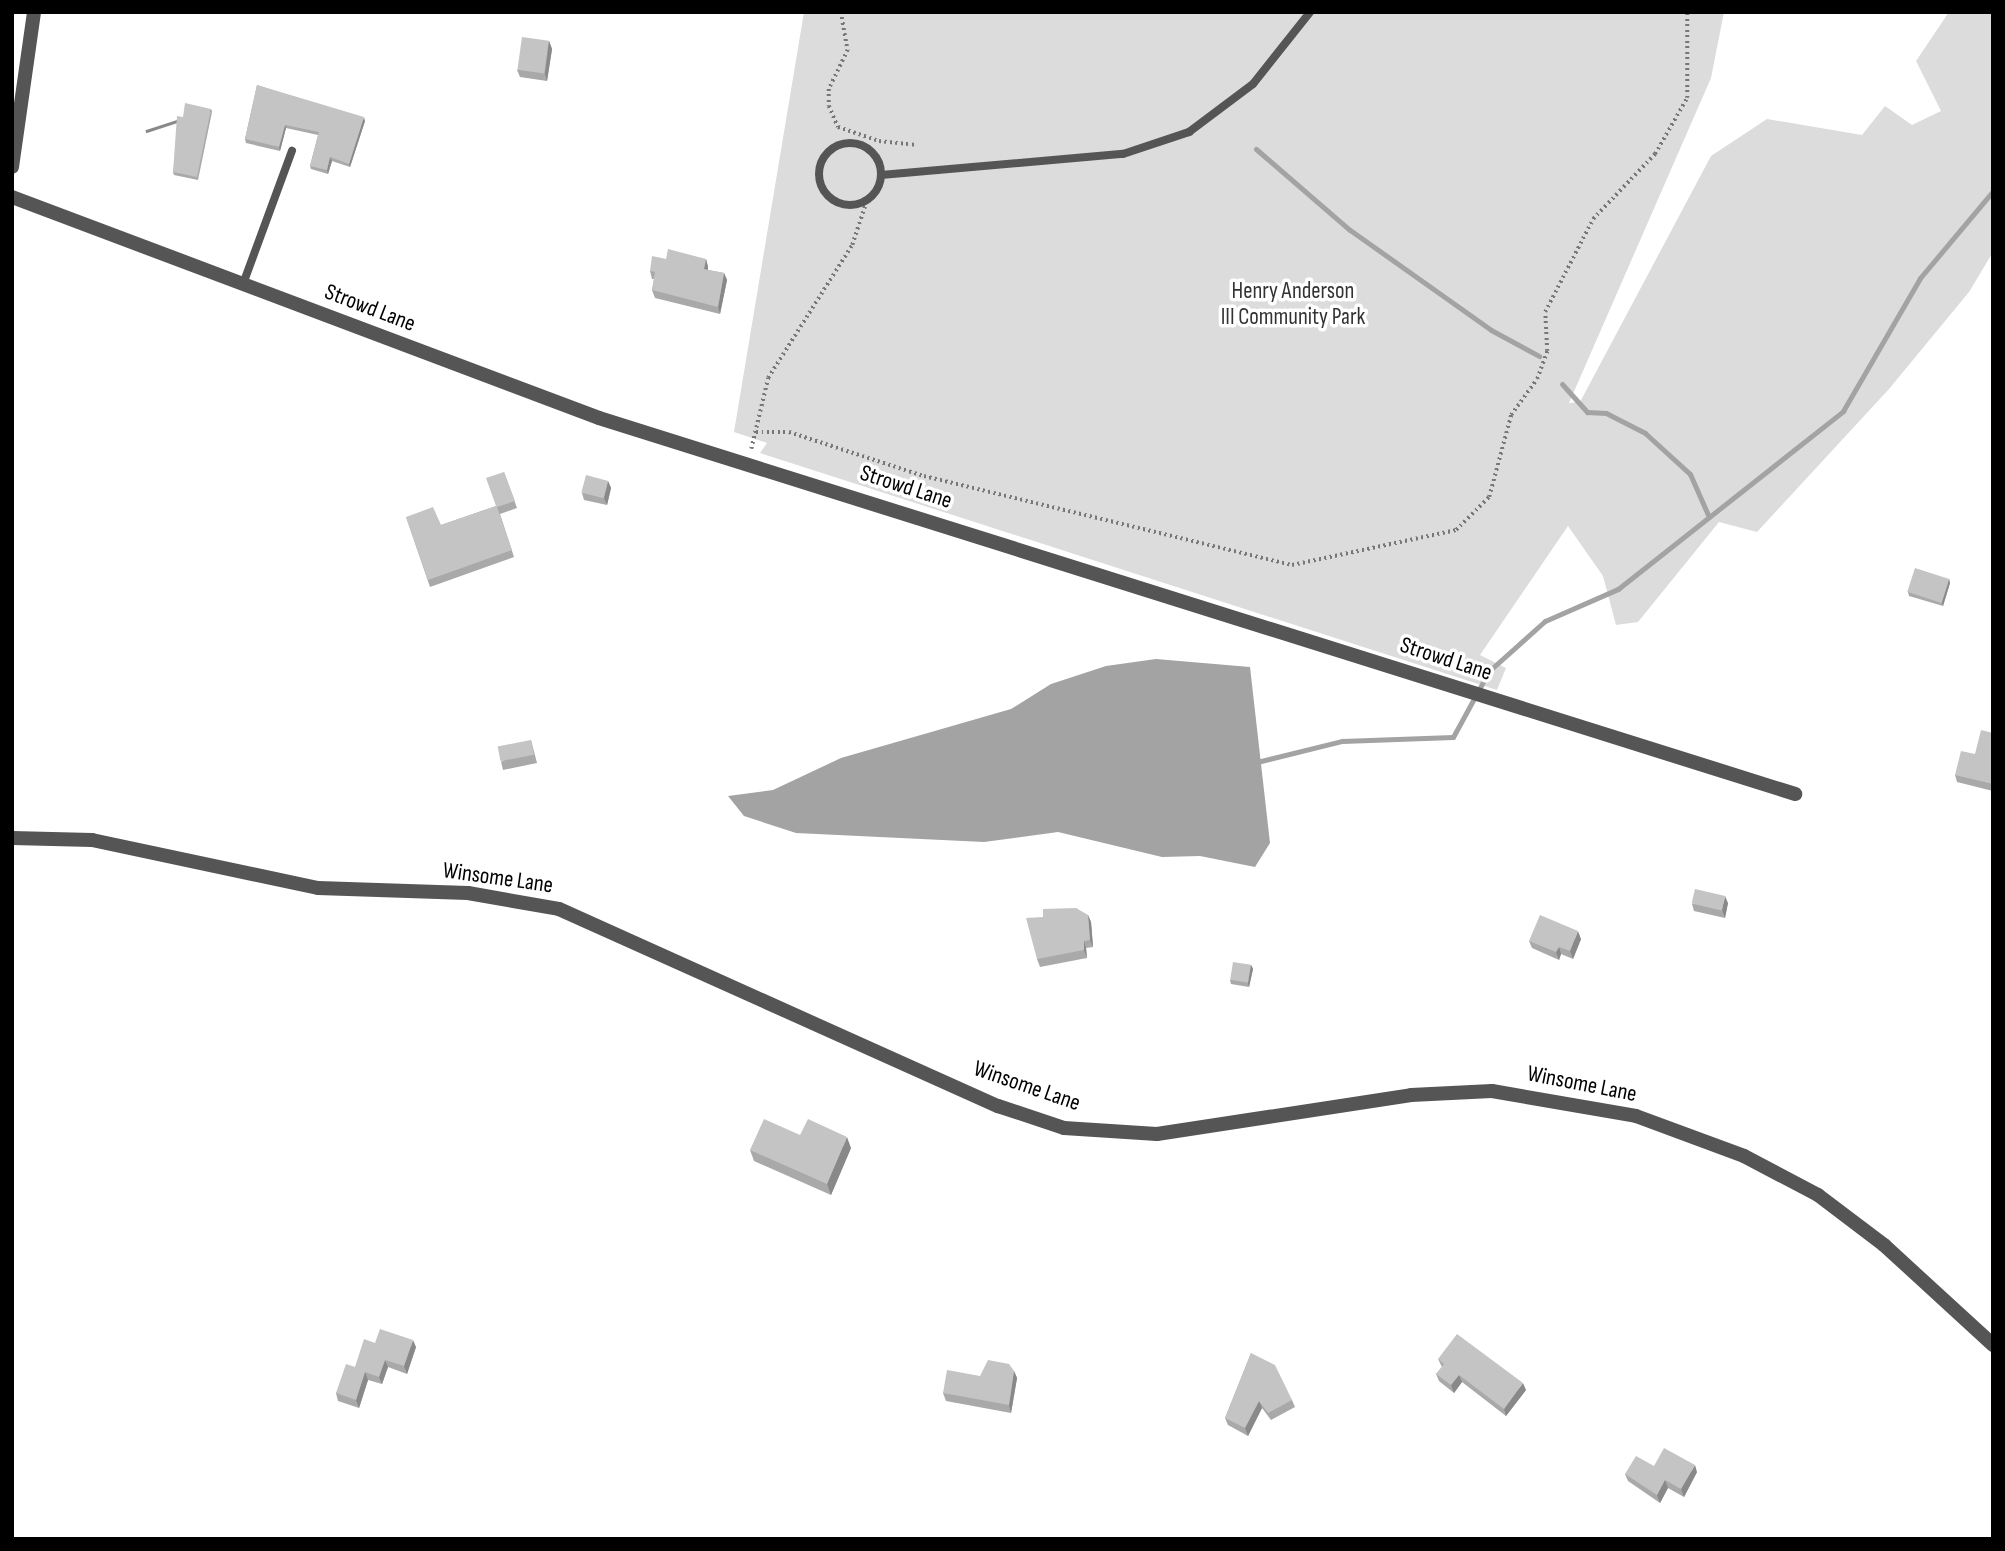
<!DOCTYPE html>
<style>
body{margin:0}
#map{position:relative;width:2005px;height:1551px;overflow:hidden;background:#fff;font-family:"Sofia Sans Condensed",sans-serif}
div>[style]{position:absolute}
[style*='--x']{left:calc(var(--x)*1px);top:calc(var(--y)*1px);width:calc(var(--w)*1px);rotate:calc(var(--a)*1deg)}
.green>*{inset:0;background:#dcdcdc}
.water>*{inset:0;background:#a3a3a3}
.stream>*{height:5px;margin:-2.5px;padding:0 2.5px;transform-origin:2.5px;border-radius:2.5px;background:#a3a3a3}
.path>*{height:3.5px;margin-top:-1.75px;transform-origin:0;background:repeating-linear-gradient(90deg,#777 0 2px,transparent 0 5.5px)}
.service>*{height:8px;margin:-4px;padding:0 4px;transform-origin:4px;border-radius:4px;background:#555}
.service>.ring{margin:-4px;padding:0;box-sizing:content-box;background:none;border:8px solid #555;border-radius:50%}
.minor>*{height:14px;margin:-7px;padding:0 7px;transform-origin:7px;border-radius:7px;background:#555}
.tertiary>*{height:14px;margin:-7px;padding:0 7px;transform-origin:7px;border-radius:7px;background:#555}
.wall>*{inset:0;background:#a9a9a9}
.shaded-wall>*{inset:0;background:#898989;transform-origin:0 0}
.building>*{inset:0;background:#c4c4c4;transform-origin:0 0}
span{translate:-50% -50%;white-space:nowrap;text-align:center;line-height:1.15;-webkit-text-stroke:7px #fff;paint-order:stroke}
.park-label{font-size:23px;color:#333}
.street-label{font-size:23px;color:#000}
.frame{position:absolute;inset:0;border:14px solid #000;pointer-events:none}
</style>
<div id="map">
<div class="green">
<div style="clip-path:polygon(804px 12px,1724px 12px,1711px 78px,1569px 403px,1580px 402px,1711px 156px,1767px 119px,1862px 135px,1885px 106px,1912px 125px,1941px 111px,1916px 61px,1949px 12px,1993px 12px,1993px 252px,1969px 292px,1889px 389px,1757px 532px,1719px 522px,1638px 622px,1616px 625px,1603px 576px,1568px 526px,1480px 655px,1506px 668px,1497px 690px,760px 453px,767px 443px,734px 432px)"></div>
</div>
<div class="water">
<div style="clip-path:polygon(1156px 659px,1250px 667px,1270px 843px,1255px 867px,1200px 856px,1162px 857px,1058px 832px,984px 842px,796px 833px,744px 816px,728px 796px,773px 790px,841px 758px,1011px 709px,1051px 684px,1106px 666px)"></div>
</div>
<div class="stream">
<div style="--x:1256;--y:149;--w:124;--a:40.8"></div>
<div style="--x:1350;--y:230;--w:173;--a:35.3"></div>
<div style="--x:1491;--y:330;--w:55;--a:28.4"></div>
<div style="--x:1562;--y:384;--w:38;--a:48"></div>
<div style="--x:1587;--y:412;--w:19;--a:3"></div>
<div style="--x:1606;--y:413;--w:44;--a:27.1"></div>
<div style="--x:1645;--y:433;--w:61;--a:42.3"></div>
<div style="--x:1690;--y:474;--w:47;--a:66.2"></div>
<div style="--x:1257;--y:762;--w:88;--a:-13.9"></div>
<div style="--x:1342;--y:741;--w:111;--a:-2.1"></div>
<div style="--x:1453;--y:737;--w:75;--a:-61.4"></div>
<div style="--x:1489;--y:671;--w:75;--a:-41.8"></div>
<div style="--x:1545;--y:621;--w:80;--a:-23.7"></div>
<div style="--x:1618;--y:589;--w:287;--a:-38.3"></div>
<div style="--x:1843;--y:411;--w:154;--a:-59.9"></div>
<div style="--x:1920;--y:278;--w:114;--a:-50"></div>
</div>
<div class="path">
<div style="--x:841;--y:12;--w:39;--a:80"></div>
<div style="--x:848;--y:50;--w:43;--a:116"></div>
<div style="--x:829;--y:89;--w:17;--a:90"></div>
<div style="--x:829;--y:106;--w:23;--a:67"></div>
<div style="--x:838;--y:127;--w:43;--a:18.9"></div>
<div style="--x:879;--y:141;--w:37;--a:6"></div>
<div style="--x:756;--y:432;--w:33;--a:0"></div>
<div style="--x:789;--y:432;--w:142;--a:18.1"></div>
<div style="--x:924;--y:476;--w:379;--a:13.6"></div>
<div style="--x:1292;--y:565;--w:168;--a:-12"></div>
<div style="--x:1456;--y:530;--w:47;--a:-45"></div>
<div style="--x:1489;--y:497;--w:85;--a:-75"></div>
<div style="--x:1511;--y:415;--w:44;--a:-54.2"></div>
<div style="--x:1537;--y:379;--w:30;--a:-70"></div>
<div style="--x:1547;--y:351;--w:39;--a:-93"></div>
<div style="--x:1545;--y:312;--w:105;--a:-62.7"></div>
<div style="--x:1593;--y:219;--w:90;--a:-46.4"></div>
<div style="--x:1655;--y:154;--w:64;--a:-60.3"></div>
<div style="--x:1687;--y:98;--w:86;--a:-90"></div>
<div style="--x:751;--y:449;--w:73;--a:-76.5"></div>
<div style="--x:768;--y:378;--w:157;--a:-57.7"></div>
<div style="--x:852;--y:245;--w:47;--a:-71.6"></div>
</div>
<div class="service">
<div class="ring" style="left:819px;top:143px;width:54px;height:54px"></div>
<div style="--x:881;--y:175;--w:243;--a:-5"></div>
<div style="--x:1123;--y:154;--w:70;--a:-18.4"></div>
<div style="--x:1189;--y:132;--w:80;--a:-36.9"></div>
<div style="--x:1253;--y:84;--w:92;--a:-51.6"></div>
<div style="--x:243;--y:284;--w:142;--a:-69.8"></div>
</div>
<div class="minor">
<div style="--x:12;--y:197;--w:627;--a:20.63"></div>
<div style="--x:599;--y:418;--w:1254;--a:17.45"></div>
<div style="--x:12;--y:838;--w:80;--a:1.4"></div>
<div style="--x:92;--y:840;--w:231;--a:12"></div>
<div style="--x:318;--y:888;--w:150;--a:1.9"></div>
<div style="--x:468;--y:893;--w:92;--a:10"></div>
<div style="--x:559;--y:909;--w:481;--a:24.2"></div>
<div style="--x:998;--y:1106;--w:70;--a:18.4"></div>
<div style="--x:1064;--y:1128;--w:93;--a:3.7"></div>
<div style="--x:1157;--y:1134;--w:257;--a:-8.7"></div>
<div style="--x:1411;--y:1095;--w:81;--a:-2.8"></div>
<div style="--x:1492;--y:1091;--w:146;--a:9.8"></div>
<div style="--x:1636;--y:1116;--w:115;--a:20.3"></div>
<div style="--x:1744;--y:1156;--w:84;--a:27.8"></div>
<div style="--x:1818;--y:1195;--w:83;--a:37.1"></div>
<div style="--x:1884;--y:1245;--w:148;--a:42.5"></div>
</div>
<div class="tertiary">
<div style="--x:12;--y:167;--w:157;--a:-81.9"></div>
</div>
<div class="wall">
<div style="clip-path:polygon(549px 41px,552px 49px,547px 81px,520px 77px,517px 70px)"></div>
<div style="clip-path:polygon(257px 85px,365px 121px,350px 167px,332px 161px,328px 174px,311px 169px,310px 166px,318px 135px,286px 128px,280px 151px,246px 143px,245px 139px)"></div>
<div style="clip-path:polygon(212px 112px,198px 180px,174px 175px,173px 172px,183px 117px)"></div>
<div style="clip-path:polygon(666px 259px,706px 259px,708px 267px,708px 270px,724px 273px,727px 280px,720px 314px,655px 298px,652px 290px,654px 279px,652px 279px,650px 271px)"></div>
<div style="clip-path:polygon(504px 472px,517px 508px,500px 514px,514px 557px,430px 587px,406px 517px,441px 525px,496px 506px)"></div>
<div style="clip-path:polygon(608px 481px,611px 488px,607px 505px,584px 500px,582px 493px)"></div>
<div style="clip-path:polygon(1949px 579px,1950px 583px,1943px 606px,1909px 596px,1908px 592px)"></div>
<div style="clip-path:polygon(1993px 733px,1993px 791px,1957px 782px,1955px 775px,1975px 754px)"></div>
<div style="clip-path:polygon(531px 740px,537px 763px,503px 770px,501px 762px)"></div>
<div style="clip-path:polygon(1728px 903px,1725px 918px,1694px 911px,1692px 904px)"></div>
<div style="clip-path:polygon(1088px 915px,1091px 922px,1093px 947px,1086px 948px,1087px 958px,1040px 967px,1037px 959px,1043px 917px)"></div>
<div style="clip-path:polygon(1581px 939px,1573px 959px,1561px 954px,1559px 960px,1532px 948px,1529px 941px)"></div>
<div style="clip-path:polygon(1251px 965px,1253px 969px,1249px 987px,1231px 984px,1230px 980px)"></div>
<div style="clip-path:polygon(800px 1135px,851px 1148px,831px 1195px,754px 1161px,750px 1150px)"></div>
<div style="clip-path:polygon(375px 1343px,416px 1347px,407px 1374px,388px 1367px,382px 1384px,368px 1380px,359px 1408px,338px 1401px,336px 1393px,355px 1367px)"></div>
<div style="clip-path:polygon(1251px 1353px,1292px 1400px,1295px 1407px,1271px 1420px,1262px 1408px,1248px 1436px,1228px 1425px,1225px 1418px)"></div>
<div style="clip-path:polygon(1438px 1359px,1526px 1390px,1506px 1416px,1462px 1382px,1454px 1393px,1439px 1381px,1436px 1374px,1442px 1367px)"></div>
<div style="clip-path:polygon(1014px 1371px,1017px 1378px,1011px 1413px,946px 1401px,943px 1393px,980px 1376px)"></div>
<div style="clip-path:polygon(1654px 1466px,1697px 1472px,1684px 1497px,1668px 1488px,1660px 1503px,1628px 1481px,1625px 1474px)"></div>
</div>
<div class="shaded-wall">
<div style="clip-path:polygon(549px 41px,552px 49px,547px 81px,545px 74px)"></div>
<div style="left:211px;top:109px;width:3px;height:69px;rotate:72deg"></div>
<div style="clip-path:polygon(364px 117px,365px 121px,350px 167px,349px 164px)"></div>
<div style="clip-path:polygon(285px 125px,286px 128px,280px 151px,279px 147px)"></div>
<div style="clip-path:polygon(330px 157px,332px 161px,328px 174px,327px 170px)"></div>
<div style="clip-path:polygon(706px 259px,708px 267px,707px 277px,704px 269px)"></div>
<div style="clip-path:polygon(724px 273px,727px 280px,720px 314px,718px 307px)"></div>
<div style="clip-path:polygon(608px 481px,611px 488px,607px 505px,604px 498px)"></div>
<div style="clip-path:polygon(1949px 579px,1950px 583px,1943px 606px,1942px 602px)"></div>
<div style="clip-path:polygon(1725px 896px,1728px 903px,1725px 918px,1722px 910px)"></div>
<div style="clip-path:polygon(1088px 915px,1091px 922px,1093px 947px,1090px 940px)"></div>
<div style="clip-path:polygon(1578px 931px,1581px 939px,1573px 959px,1570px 951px)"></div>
<div style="clip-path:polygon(1084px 941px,1086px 948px,1087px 958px,1084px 950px)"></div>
<div style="clip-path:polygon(1559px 947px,1561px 954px,1559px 960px,1556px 952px)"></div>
<div style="clip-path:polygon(1251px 965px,1253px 969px,1249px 987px,1248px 983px)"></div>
<div style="clip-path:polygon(847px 1137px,851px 1148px,831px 1195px,827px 1184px)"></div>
<div style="clip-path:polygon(413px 1340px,416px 1347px,407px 1374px,404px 1366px)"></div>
<div style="clip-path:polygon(385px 1360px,388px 1367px,382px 1384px,379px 1377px)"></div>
<div style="clip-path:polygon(1014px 1371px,1017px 1378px,1011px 1413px,1009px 1405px)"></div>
<div style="clip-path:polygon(365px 1372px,368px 1380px,359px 1408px,356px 1400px)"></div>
<div style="clip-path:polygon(1459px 1375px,1462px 1382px,1454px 1393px,1451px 1385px)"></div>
<div style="clip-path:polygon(1523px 1383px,1526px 1390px,1506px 1416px,1504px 1409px)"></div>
<div style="clip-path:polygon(1259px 1401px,1262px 1408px,1248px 1436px,1245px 1428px)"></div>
<div style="clip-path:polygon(1695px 1465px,1697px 1472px,1684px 1497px,1681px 1489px)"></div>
<div style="clip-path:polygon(1665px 1480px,1668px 1488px,1660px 1503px,1657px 1495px)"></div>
</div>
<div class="building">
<div style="left:522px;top:37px;width:27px;height:33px;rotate:8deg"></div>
<div style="clip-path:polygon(257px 85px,364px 117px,349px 164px,330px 157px,327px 170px,310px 166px,319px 132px,285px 125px,279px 147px,245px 139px)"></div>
<div style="clip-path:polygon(185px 103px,211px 109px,197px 177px,173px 172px,177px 116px,183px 117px)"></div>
<div style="clip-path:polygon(668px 249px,706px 259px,704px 269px,724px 273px,718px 307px,652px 290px,655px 272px,650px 271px,652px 256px,666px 259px)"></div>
<div style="clip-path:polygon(504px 472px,515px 501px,497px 507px,512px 550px,428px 580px,406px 517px,433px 507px,441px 525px,496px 506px,486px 478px)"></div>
<div style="left:586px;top:475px;width:23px;height:18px;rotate:15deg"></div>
<div style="left:1915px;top:568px;width:36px;height:25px;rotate:18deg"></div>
<div style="clip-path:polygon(1981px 730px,1993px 733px,1993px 784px,1955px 775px,1961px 751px,1975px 754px)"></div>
<div style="left:531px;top:740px;width:15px;height:34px;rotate:79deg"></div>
<div style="left:1695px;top:889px;width:31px;height:15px;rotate:13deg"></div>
<div style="clip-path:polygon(1076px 908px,1088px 915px,1090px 940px,1084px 941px,1084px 950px,1037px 959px,1026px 918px,1043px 917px,1043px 909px)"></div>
<div style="clip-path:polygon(1540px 915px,1578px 931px,1570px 951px,1559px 947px,1556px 952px,1529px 941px)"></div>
<div style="left:1233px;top:962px;width:18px;height:18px;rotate:9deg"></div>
<div style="clip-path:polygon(764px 1119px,800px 1135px,808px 1119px,847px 1137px,827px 1184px,750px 1150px)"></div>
<div style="clip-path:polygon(380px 1329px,413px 1340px,404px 1366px,385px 1360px,379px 1377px,365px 1372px,356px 1400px,336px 1393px,346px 1364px,355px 1367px,364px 1339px,375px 1343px)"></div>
<div style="clip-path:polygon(1457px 1334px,1523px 1383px,1504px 1409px,1459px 1375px,1451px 1385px,1436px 1374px,1444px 1364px,1438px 1359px)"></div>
<div style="clip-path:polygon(1251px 1353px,1275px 1365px,1292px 1400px,1268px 1413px,1259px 1401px,1245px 1428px,1225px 1418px)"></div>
<div style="clip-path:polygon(988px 1360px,1009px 1364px,1014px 1371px,1009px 1405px,943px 1393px,947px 1370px,980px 1376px)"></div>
<div style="clip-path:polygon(1664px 1448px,1695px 1465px,1681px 1489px,1665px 1480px,1657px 1495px,1625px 1474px,1636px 1456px,1654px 1466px)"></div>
</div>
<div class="park-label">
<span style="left:1293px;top:304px">Henry Anderson<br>III Community Park</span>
</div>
<div class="street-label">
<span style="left:370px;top:308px;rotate:21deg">Strowd Lane</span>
<span style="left:906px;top:487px;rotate:18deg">Strowd Lane</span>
<span style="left:1446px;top:659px;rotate:18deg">Strowd Lane</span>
<span style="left:498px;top:878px;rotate:8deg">Winsome Lane</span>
<span style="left:1582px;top:1084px;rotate:11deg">Winsome Lane</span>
<span style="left:1027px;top:1086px;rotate:19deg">Winsome Lane</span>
</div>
<div class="frame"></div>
</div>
